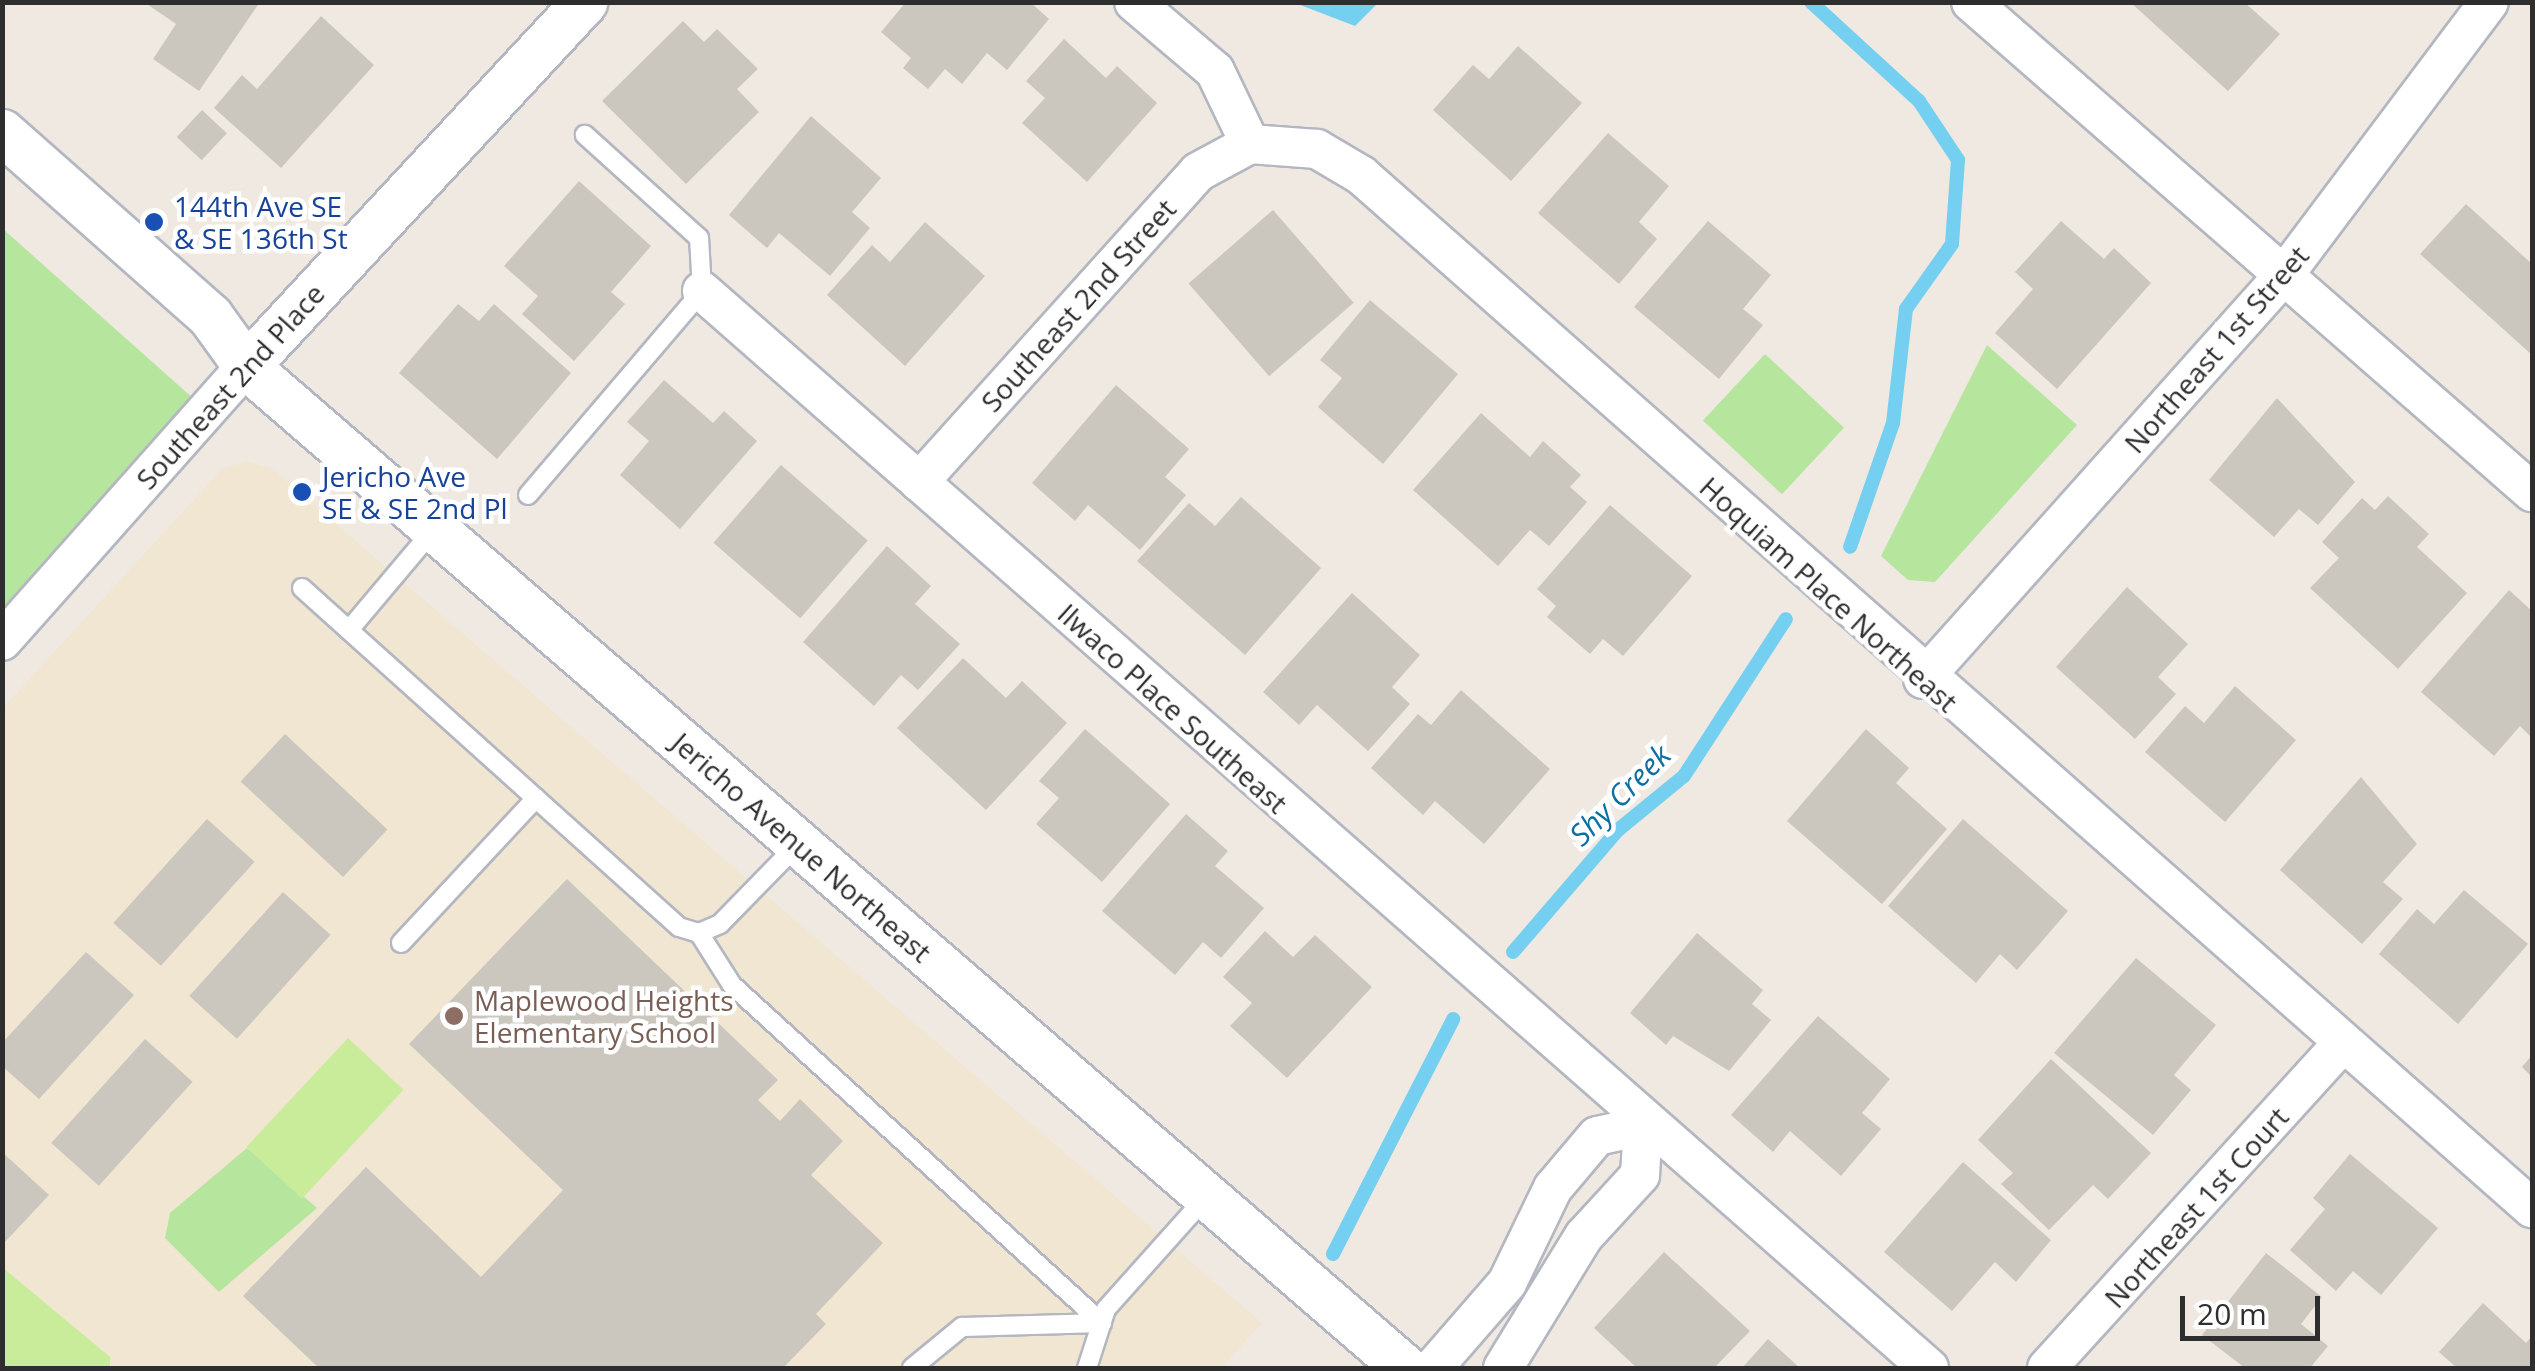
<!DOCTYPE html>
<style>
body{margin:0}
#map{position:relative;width:2535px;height:1371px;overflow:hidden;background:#efe9e1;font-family:"Open Sans",sans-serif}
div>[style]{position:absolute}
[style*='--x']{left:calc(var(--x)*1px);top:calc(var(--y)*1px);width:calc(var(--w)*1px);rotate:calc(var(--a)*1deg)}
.education>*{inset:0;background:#f0e6d1}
.green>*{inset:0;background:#b6e59e;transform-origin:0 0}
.pitch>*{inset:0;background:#c9ec9a;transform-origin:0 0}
.water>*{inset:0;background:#75cff0}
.stream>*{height:14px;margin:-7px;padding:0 7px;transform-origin:7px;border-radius:7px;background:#75cff0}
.building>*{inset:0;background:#cbc7bf;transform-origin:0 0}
.roads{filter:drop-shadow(2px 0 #b4b7c1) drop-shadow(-2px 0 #b4b7c1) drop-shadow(0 2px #b4b7c1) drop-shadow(0 -2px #b4b7c1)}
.service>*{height:18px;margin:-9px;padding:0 9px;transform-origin:9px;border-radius:9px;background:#fff}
.minor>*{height:38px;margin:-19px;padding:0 19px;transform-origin:19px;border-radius:19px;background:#fff}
.tertiary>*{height:45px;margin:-22.5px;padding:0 22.5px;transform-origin:22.5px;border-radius:22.5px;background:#fff}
.dots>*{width:28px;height:28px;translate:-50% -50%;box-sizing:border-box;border:5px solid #fff;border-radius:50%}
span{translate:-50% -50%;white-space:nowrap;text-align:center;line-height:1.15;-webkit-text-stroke:9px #fff;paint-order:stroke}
.transit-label{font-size:28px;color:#164399}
.left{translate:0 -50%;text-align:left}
.street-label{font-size:28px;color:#2e2e2e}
.education-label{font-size:28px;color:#785e54}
.water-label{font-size:30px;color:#0d6fa3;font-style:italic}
.frame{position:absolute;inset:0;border:5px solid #2e2e2e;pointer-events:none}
.scale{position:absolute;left:2180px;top:1296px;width:140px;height:45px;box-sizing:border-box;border:5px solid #2e2e2e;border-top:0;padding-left:12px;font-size:30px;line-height:35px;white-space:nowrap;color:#2e2e2e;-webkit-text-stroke:8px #fff;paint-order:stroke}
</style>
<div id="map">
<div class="education">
<div style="clip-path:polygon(246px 461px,271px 468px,1262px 1323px,1221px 1368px,3px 1368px,2px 709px,222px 469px)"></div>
</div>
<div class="green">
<div style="clip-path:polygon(3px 229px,195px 400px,3px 609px)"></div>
<div style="clip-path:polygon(1987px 345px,2077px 425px,1935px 582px,1908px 580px,1881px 556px)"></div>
<div style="left:1765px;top:354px;width:108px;height:91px;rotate:43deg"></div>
<div style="clip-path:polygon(247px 1148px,317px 1208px,219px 1292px,165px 1238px,170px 1213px)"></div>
</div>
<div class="pitch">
<div style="left:348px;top:1038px;width:76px;height:149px;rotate:43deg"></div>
<div style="clip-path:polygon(2px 1267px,110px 1357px,110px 1368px,3px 1368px)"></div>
</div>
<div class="water">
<div style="clip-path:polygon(1295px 3px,1378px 2px,1378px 3px,1355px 26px)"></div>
</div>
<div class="stream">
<div style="--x:1811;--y:2;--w:147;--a:42.5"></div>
<div style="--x:1919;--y:101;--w:71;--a:56.5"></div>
<div style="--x:1958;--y:160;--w:84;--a:94.1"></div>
<div style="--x:1952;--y:244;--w:80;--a:125.3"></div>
<div style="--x:1906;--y:309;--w:115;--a:96.5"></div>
<div style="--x:1893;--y:423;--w:131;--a:109.1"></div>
<div style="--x:1513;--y:952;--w:161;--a:-49.3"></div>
<div style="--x:1618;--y:830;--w:85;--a:-39.3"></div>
<div style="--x:1684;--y:776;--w:187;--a:-57"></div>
<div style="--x:1333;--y:1254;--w:264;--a:-62.9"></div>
</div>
<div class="building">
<div style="clip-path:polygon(144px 2px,260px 2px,199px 91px,153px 59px,176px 24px)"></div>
<div style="clip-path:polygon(906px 2px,1030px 2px,1049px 19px,1007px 70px,987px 53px,962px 84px,945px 69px,928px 89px,903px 68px,911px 58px,881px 32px)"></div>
<div style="clip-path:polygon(2130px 2px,2244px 2px,2280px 34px,2228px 91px)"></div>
<div style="clip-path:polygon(321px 16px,374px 65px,281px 168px,214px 108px,242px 75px,257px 89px)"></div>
<div style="clip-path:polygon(683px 21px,704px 42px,717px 29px,758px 69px,737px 89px,759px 112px,686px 184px,602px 101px)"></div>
<div style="clip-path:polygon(1064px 39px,1106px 78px,1117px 66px,1157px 103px,1087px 182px,1022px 123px,1045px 98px,1026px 81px)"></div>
<div style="clip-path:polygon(1518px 46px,1582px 103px,1511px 181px,1433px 110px,1473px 65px,1489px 79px)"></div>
<div style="left:202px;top:110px;width:34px;height:37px;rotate:43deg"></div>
<div style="clip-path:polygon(811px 116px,881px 178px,852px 212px,870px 228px,830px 276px,779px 233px,767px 248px,729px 215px)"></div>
<div style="clip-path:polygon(1608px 133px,1669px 186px,1639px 222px,1657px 239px,1619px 284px,1538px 213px)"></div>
<div style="clip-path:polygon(579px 181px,651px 246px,611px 292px,625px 304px,574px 361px,522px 314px,538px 296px,504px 266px)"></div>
<div style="clip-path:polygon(2466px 204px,2532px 264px,2532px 355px,2420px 254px)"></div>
<div style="left:1273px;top:210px;width:123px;height:112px;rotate:49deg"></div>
<div style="clip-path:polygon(1708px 221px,1771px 275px,1743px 309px,1763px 325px,1719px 379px,1634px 307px)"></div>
<div style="clip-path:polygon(2061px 221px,2104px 259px,2114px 248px,2151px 283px,2057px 389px,1995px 333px,2033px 289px,2015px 272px)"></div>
<div style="clip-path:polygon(925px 222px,985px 276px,905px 366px,827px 295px,872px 245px,890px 262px)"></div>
<div style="clip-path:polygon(1370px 300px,1458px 374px,1383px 464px,1318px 407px,1342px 378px,1320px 360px)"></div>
<div style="clip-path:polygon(458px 304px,479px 321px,494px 304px,571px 373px,497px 459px,399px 373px)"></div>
<div style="clip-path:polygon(664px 380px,713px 423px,724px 411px,757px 441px,680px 529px,620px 475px,649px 441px,627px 422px)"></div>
<div style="clip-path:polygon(1116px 385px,1189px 449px,1165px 477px,1186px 495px,1140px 550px,1088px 505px,1075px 521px,1032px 483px)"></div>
<div style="clip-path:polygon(2277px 398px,2355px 482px,2318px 525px,2299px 509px,2274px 537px,2209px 480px)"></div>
<div style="clip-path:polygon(1481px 413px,1530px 457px,1543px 441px,1581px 475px,1570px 487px,1587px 502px,1549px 546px,1530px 530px,1498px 566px,1413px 490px)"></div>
<div style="left:781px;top:465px;width:115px;height:103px;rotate:41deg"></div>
<div style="clip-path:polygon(2388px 496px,2429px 534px,2417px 547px,2467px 593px,2398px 669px,2310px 588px,2339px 558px,2322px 542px,2362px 498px,2375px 510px)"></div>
<div style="clip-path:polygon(1241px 497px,1321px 568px,1245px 655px,1137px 561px,1189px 503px,1215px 526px)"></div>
<div style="clip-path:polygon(1610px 505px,1692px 576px,1623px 656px,1603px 639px,1590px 654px,1547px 617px,1556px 606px,1537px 589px)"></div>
<div style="clip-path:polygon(887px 546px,931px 586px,915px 604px,960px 644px,918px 690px,901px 675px,874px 706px,803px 642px)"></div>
<div style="clip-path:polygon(2127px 587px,2188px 644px,2158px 677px,2176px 694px,2135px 739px,2056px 667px)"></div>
<div style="clip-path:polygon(2509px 590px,2532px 611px,2532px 738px,2520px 726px,2494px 756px,2421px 692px)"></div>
<div style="clip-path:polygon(1352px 593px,1420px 655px,1392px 687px,1410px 704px,1368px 751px,1317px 705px,1299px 725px,1263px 692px)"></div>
<div style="clip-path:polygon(963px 658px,1006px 698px,1022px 681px,1067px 723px,986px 810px,897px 728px)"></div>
<div style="clip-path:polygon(2235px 686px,2296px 740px,2225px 822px,2145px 752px,2185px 706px,2204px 723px)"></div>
<div style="clip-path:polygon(1461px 690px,1550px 769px,1484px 844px,1435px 801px,1423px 815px,1371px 768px,1418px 714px,1431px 725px)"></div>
<div style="clip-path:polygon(1085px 729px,1170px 804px,1102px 882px,1036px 824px,1059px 798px,1039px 781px)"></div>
<div style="clip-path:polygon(1866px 729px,1909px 768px,1896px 783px,1947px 829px,1882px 904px,1787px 821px)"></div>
<div style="left:285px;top:734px;width:140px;height:65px;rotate:43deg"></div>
<div style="clip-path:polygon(2361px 777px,2417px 844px,2383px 882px,2403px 899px,2362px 944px,2280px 870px)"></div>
<div style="clip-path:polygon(1186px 814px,1228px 851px,1215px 866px,1264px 908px,1221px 958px,1203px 942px,1175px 975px,1102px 911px)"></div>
<div style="left:207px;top:819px;width:64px;height:140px;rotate:42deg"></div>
<div style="clip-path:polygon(1963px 819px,2068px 911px,2017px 970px,2000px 954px,1976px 983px,1888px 906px)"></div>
<div style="clip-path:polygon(567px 879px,778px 1080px,758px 1100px,780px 1121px,800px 1099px,843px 1141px,811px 1175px,883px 1243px,816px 1314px,826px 1324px,783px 1368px,319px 1368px,243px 1296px,366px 1167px,481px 1277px,563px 1190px,409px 1044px)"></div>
<div style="clip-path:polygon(2464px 890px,2528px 944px,2458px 1024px,2379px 954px,2417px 909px,2434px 924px)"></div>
<div style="left:283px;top:892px;width:64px;height:140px;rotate:42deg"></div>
<div style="clip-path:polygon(1265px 931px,1293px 957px,1315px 935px,1372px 987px,1287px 1078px,1230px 1026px,1252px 1003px,1223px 977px)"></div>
<div style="clip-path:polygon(1697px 933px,1763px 990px,1752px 1004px,1771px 1020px,1729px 1071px,1673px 1036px,1666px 1045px,1630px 1013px)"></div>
<div style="clip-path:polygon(86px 952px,134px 995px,39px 1099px,2px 1066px,2px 1043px)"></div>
<div style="clip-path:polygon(2136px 958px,2216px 1025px,2174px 1075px,2191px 1090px,2153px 1135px,2054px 1053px)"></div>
<div style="clip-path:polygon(1818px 1016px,1890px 1079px,1862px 1113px,1881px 1129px,1841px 1176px,1790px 1131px,1773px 1152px,1731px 1115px)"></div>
<div style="left:145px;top:1039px;width:64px;height:140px;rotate:42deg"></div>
<div style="clip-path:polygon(2532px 1055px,2532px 1077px,2522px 1067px)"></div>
<div style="clip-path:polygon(2051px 1059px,2151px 1153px,2108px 1199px,2093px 1185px,2049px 1230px,2001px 1184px,2013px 1173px,1978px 1140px)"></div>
<div style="clip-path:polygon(2px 1152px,49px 1195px,5px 1242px,2px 1240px)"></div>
<div style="clip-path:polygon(2350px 1154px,2438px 1228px,2381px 1295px,2353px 1271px,2336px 1291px,2290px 1250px,2325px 1209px,2313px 1198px)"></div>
<div style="clip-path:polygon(1963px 1162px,2051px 1240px,2016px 1282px,1995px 1262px,1952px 1311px,1884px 1252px)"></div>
<div style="clip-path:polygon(1664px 1252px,1750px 1331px,1714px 1368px,1637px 1368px,1594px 1328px)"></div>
<div style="clip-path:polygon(2266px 1253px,2322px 1297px,2301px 1324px,2328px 1346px,2310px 1368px,2245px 1368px,2202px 1335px)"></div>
<div style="clip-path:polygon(2483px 1303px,2526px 1343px,2532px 1336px,2532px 1368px,2457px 1368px,2439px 1352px)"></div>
<div style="clip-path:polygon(1768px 1339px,1800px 1368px,1742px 1368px)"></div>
</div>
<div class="roads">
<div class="service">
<div style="--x:528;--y:495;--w:268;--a:-49.5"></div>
<div style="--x:702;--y:291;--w:53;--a:-93.2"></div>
<div style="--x:699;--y:238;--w:154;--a:-137.9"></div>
<div style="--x:302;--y:588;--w:507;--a:41.96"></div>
<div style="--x:679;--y:927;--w:21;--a:17"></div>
<div style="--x:699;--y:933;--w:23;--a:-23"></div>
<div style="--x:720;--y:924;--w:112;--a:-45.7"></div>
<div style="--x:349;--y:630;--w:132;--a:-49.9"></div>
<div style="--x:699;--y:933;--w:62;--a:57.6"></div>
<div style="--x:732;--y:985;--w:501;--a:42.41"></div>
<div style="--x:401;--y:943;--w:198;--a:-47"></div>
<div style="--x:912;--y:1368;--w:65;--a:-39.4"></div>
<div style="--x:962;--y:1327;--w:140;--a:-1.6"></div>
<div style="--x:1087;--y:1368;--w:62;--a:-72.1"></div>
<div style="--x:1106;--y:1309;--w:150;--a:-48.2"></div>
</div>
<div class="minor">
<div style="--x:1134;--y:2;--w:106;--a:40.4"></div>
<div style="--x:1215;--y:71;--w:81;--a:64.4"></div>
<div style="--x:1250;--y:144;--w:67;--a:4.3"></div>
<div style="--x:1317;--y:149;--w:51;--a:30.6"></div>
<div style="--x:1361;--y:175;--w:1562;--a:41.42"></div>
<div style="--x:1971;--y:2;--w:745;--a:41.14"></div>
<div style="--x:702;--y:291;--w:1633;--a:41.28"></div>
<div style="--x:919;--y:482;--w:417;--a:-48"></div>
<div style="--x:1198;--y:172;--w:59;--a:-28.3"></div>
<div style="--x:2;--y:641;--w:368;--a:-48.4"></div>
<div style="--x:1923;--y:679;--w:542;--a:-48.22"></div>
<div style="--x:2284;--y:275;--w:341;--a:-53.1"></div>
<div style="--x:1433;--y:1368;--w:113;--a:-49"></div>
<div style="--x:1507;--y:1283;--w:106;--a:-64.2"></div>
<div style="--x:1553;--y:1188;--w:68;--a:-49.8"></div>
<div style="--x:1597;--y:1136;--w:47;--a:-12.3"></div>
<div style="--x:1503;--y:1368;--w:155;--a:-58.5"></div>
<div style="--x:1584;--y:1236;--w:83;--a:-47.4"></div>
<div style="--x:1640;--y:1175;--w:49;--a:-86.5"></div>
<div style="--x:2047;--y:1368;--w:440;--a:-47.7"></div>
</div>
<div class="tertiary">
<div style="--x:2;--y:132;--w:278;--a:41.5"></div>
<div style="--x:210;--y:316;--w:62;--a:54.2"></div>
<div style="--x:246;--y:366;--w:1532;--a:40.84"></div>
<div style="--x:246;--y:366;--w:497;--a:-47.1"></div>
</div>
</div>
<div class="dots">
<div style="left:154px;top:222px;background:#1a4fb4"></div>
<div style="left:302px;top:492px;background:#1a4fb4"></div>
<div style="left:454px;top:1016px;background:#8d6e63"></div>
</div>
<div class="transit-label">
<span class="left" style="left:174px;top:222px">144th Ave SE<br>&amp; SE 136th St</span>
<span class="left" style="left:322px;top:492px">Jericho Ave<br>SE &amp; SE 2nd Pl</span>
</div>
<div class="street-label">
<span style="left:1078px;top:305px;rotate:-48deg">Southeast 2nd Street</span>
<span style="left:2216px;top:349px;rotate:-49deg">Northeast 1st Street</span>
<span style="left:230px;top:386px;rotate:-48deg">Southeast 2nd Place</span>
<span style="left:1829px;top:594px;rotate:42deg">Hoquiam Place Northeast</span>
<span style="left:1173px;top:708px;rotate:42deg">Ilwaco Place Southeast</span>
<span style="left:802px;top:847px;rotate:41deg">Jericho Avenue Northeast</span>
<span style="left:2196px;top:1207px;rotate:-48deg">Northeast 1st Court</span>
</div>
<div class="education-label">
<span class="left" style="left:474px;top:1016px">Maplewood Heights<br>Elementary School</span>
</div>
<div class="water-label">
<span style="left:1620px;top:795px;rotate:-45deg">Shy Creek</span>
</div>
<div class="frame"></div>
<div class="scale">20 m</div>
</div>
